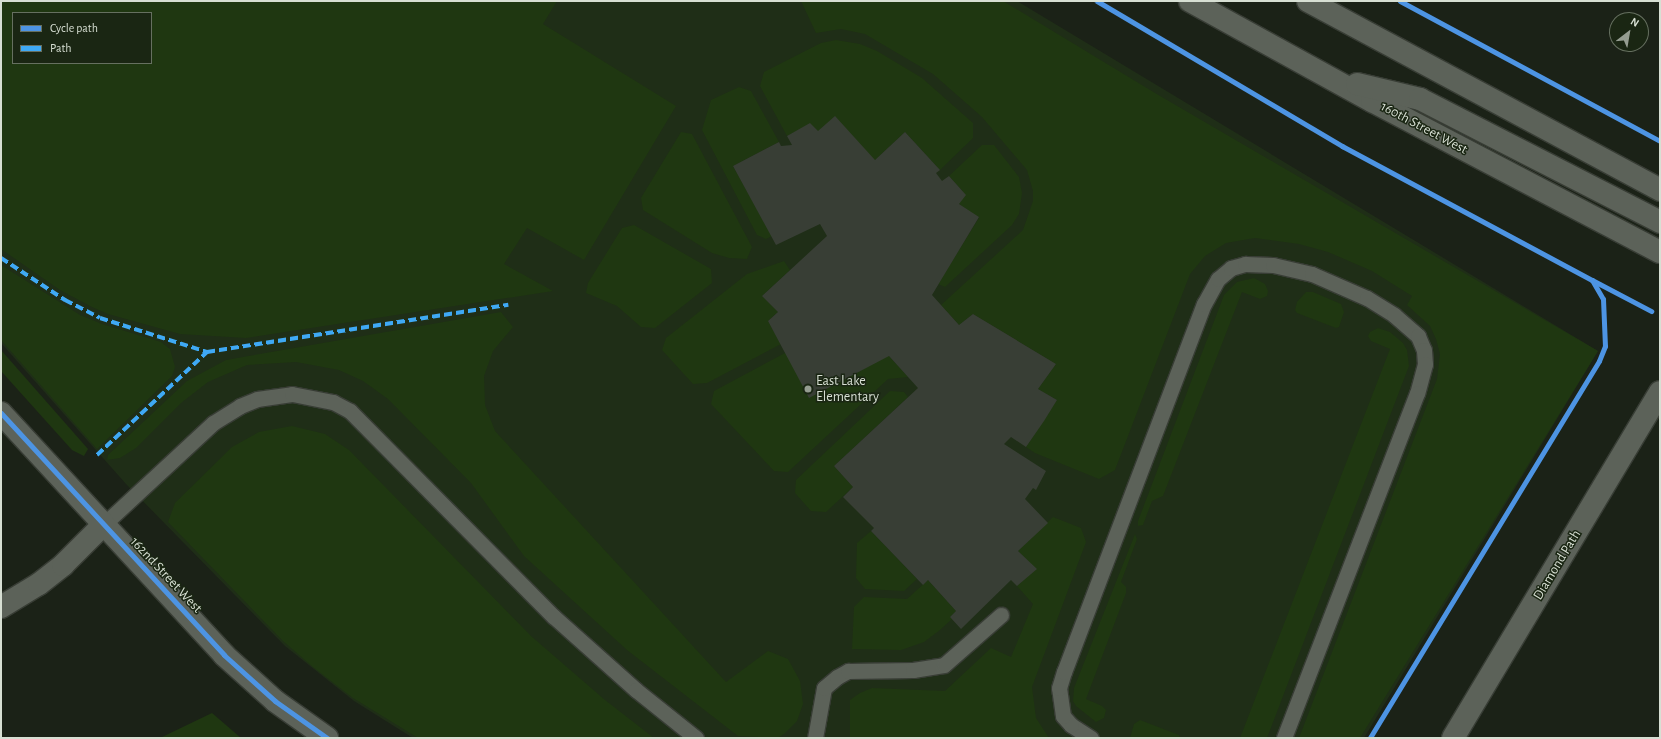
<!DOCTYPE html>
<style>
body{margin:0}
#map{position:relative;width:1661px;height:739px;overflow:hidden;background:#1b2217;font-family:"Alegreya Sans",sans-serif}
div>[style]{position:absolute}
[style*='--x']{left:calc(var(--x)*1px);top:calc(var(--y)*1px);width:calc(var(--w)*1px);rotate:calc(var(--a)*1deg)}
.built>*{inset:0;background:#1f2e17}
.green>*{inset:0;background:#1f3711}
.building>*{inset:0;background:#383e35}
.roads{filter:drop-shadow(1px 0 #383d35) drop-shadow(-1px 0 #383d35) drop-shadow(0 1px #383d35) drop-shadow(0 -1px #383d35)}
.lane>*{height:15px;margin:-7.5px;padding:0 7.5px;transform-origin:7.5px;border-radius:7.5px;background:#5c6259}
.street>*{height:22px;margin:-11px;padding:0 11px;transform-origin:11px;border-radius:11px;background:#5c6259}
.secondary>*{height:22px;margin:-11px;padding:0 11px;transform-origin:11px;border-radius:11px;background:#5c6259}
.quiet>*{height:4px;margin-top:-2px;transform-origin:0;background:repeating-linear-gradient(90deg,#3fa9f5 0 8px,transparent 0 12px)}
.cycleway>*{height:5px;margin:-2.5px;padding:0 2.5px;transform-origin:2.5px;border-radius:2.5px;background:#4d94e3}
.dots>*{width:11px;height:11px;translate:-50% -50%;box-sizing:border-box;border:2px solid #1a2613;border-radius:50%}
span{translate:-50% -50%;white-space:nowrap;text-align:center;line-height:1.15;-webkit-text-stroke:3px #1a2613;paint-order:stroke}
.street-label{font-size:14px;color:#d7dfd3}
.poi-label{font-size:14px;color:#d7dfd3}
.left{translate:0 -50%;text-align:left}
.frame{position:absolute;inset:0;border:2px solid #d7dfd3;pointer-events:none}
.legend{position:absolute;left:12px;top:12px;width:140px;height:52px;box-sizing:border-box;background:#1a2613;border:1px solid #667060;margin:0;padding:5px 7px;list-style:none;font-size:12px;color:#d7dfd3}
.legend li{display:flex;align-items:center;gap:8px;height:20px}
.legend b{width:20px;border:1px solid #667060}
.north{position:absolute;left:1609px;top:12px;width:40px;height:40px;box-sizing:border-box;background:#1a2613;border:1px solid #667060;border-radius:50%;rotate:31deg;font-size:11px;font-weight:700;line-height:16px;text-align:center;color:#d7dfd3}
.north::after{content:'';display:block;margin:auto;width:14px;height:18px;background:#959d91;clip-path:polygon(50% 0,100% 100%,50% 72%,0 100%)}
</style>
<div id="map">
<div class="built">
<div style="clip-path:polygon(evenodd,1px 1px,1017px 1px,1598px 351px,1364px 738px,413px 738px,354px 701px,285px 646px,126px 484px,1px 343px,1px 1px,13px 13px,151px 13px,151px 63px,13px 63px,13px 13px)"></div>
</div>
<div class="green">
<div style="clip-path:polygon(evenodd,1px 1px,557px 1px,543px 24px,676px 106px,584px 260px,527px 228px,504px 264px,553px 291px,246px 338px,180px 334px,108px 314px,92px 307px,60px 290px,1px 249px,1px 1px,13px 13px,151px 13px,151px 63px,13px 63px,13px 13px)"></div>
<div style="clip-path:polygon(801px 1px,1003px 1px,1155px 93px,1598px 351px,1360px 738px,1299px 738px,1437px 379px,1440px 354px,1436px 339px,1430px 326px,1407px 305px,1412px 296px,1372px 271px,1328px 252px,1299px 244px,1255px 238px,1226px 243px,1205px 256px,1190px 274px,1115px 470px,1099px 479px,1035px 453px,1026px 447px,1057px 400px,1038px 389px,1056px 364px,973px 314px,959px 325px,941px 305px,1023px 230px,1033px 201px,1033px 191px,1027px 170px,982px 117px,933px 74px,865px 34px,841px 29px,816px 33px)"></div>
<div style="clip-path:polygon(836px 40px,860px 44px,877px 51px,922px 78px,973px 123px,973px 138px,940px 170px,905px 132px,875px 160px,818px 131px,810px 124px,787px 136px,760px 86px,764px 72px,821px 43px)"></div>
<div style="clip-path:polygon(739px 87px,751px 91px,779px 142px,733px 166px,772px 236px,766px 239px,757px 235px,702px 130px,711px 100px)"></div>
<div style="clip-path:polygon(681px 132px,692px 134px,752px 247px,747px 259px,729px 258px,712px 253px,643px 210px,641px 198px)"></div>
<div style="clip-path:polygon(982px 145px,994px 145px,1019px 177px,1022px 193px,1019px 214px,1012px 225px,945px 287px,938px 284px,979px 218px,959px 204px,965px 194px,949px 176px)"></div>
<div style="clip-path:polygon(634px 225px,711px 269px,712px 283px,655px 328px,641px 327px,617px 306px,586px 293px,588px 283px,622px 228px)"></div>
<div style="clip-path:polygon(784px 261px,790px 270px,762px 296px,778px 312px,768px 321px,781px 344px,707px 383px,693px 384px,662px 350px,666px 338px,747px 274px)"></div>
<div style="clip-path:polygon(1px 265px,80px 315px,102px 324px,161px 342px,170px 349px,175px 367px,172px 376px,97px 449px,1px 340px)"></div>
<div style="clip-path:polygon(1254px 278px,1265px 284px,1268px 291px,1267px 296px,1260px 299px,1242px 292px,1163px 496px,1152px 501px,1143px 525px,1138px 526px,1138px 521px,1224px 295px,1237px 282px)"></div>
<div style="clip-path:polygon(1306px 292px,1313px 292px,1341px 304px,1344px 312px,1339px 327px,1336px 328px,1297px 313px,1295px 310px,1297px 302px)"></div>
<div style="clip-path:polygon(501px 312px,513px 327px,493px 351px,484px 376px,485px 405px,495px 431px,726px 682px,768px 651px,788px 659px,800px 681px,803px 704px,797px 721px,784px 734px,778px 738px,738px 736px,627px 650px,524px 556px,471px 483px,388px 399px,363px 381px,339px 370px,296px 362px,247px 365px,208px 382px,181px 403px,136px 448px,120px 458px,107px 460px,108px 455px,187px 381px,226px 360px)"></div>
<div style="clip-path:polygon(1378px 328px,1390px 332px,1403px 343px,1407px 350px,1409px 366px,1267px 738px,1240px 738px,1390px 349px,1371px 341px,1368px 336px,1370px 332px)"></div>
<div style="clip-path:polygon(1px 350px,88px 449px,84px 456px,72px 450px,1px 371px)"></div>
<div style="clip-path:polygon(785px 353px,889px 356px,908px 377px,888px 379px,788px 472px,774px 471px,711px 404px,714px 391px)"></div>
<div style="clip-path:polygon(890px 391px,904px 392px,908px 397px,834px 466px,853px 487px,826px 512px,811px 511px,795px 493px,796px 480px)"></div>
<div style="clip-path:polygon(292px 426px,325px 434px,349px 450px,531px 636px,605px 700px,654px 738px,418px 738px,353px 698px,313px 667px,283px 641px,168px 522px,175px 503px,232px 447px,259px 432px)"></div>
<div style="clip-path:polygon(1053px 517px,1081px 528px,1086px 542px,1032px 687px,1036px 718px,1049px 738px,850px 738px,850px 700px,860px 693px,872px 688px,945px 691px,991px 648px,1011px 657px,1033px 604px,1017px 586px,1036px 569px,1018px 551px)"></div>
<div style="clip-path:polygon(871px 531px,917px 579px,904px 591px,865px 589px,856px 578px,857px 543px)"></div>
<div style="clip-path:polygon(1135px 534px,1137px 539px,1121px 582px,1126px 587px,1126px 593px,1086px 699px,1102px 706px,1106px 710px,1104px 718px,1096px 722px,1076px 706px,1073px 701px,1074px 688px)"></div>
<div style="clip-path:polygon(928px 580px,956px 611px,950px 617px,952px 619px,940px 630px,924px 642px,901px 650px,852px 649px,854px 607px,864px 597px,907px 599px)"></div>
<div style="clip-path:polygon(212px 713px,241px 738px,160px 738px)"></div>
<div style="clip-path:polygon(1140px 720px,1179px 735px,1180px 738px,1130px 738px,1134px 724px)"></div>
</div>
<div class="building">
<div style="clip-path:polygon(835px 116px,875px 160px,905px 132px,940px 170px,936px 173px,942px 181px,949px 176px,966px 195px,959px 204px,979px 217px,932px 295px,959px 325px,973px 314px,1056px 364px,1038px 389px,1057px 400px,1044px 421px,1026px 447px,1011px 437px,1004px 444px,1046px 471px,1036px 490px,1033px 488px,1025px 499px,1048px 523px,1018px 551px,1037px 569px,1017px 586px,1011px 580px,961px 629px,950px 617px,956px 611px,928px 580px,923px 585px,871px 531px,874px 528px,843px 497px,853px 487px,834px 466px,918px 388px,889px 356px,809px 398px,768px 321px,778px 312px,762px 296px,827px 236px,820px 224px,776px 245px,733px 166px,779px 142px,781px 146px,792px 145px,787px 136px,810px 123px,818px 131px)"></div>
</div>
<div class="roads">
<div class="lane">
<div style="--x:103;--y:525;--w:150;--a:-42.8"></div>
<div style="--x:213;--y:423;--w:32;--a:-32"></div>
<div style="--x:240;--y:406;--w:18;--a:-22"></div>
<div style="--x:257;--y:399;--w:35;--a:-8"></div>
<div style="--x:292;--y:394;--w:42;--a:11"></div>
<div style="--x:333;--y:402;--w:19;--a:28"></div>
<div style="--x:350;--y:411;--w:289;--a:45.3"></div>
<div style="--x:553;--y:616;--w:111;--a:41.7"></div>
<div style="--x:636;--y:690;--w:77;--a:38.7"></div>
<div style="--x:815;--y:738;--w:51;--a:-79.8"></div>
<div style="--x:824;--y:688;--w:17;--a:-40"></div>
<div style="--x:837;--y:677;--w:13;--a:-29"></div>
<div style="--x:848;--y:671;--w:65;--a:-0.9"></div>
<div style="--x:913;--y:670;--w:31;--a:-9"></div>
<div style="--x:944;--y:665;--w:76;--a:-41.3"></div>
<div style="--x:1091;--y:738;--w:24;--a:-147"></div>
<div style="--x:1071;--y:725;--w:12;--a:-132"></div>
<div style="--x:1063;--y:716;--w:28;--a:-98"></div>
<div style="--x:1059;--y:688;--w:17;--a:-73"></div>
<div style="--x:1064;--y:672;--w:394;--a:-69.2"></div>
<div style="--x:1204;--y:304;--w:29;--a:-61"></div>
<div style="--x:1218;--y:279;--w:17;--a:-40"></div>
<div style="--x:1231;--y:268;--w:15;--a:-16"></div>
<div style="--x:1245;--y:264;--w:28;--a:2"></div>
<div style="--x:1273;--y:265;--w:40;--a:13"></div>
<div style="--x:1312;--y:274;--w:60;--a:23.6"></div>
<div style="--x:1367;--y:298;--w:32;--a:32"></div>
<div style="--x:1394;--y:315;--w:32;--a:41"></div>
<div style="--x:1418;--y:336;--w:15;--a:67"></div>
<div style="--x:1424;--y:350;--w:14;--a:86"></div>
<div style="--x:1425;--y:364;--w:30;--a:105"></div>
<div style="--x:1417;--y:393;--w:370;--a:111.1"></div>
</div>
<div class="street">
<div style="--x:1;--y:607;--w:44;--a:-31.2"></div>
<div style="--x:39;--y:584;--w:31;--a:-38"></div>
<div style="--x:63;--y:565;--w:57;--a:-45"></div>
</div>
<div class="secondary">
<div style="--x:1190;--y:1;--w:208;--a:28.8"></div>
<div style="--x:1372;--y:101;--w:325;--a:27.7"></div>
<div style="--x:1308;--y:1;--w:400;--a:28.2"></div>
<div style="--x:1357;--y:84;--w:65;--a:13.4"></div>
<div style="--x:1420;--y:99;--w:270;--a:27.1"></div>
<div style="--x:1;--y:413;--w:329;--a:47.3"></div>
<div style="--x:224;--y:655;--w:69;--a:42"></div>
<div style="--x:275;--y:701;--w:64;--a:35.4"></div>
<div style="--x:1453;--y:738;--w:403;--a:-59.1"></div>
</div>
</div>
<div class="quiet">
<div style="--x:1;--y:258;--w:77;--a:33.3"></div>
<div style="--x:65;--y:300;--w:39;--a:27"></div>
<div style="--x:100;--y:318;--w:112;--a:17.6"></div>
<div style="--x:207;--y:352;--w:305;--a:-8.9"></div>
<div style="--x:97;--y:455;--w:151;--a:-43.1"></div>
</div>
<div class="cycleway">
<div style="--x:1097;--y:1;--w:285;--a:30.6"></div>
<div style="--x:1342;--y:146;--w:284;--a:28.2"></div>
<div style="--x:1592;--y:280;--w:22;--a:60"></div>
<div style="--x:1603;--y:299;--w:47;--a:87.6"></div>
<div style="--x:1605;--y:346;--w:16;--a:112"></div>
<div style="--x:1599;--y:361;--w:441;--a:121.3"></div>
<div style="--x:1400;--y:1;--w:295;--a:28.3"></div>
<div style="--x:1592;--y:280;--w:67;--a:27.7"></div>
<div style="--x:1;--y:413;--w:329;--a:47.3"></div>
<div style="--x:224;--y:655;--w:69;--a:42"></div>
<div style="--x:275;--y:701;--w:64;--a:35.4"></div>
</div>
<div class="dots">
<div style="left:808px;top:389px;background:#959d91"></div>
</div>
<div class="street-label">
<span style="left:1424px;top:128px;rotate:28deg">160th Street West</span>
<span style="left:1557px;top:565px;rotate:-59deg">Diamond Path</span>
<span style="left:166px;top:575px;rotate:47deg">162nd Street West</span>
</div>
<div class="poi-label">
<span class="left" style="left:816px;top:389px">East Lake<br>Elementary</span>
</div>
<div class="frame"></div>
<ul class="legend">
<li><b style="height:5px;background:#4d94e3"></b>Cycle path</li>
<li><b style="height:5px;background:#3fa9f5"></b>Path</li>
</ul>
<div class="north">N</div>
</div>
